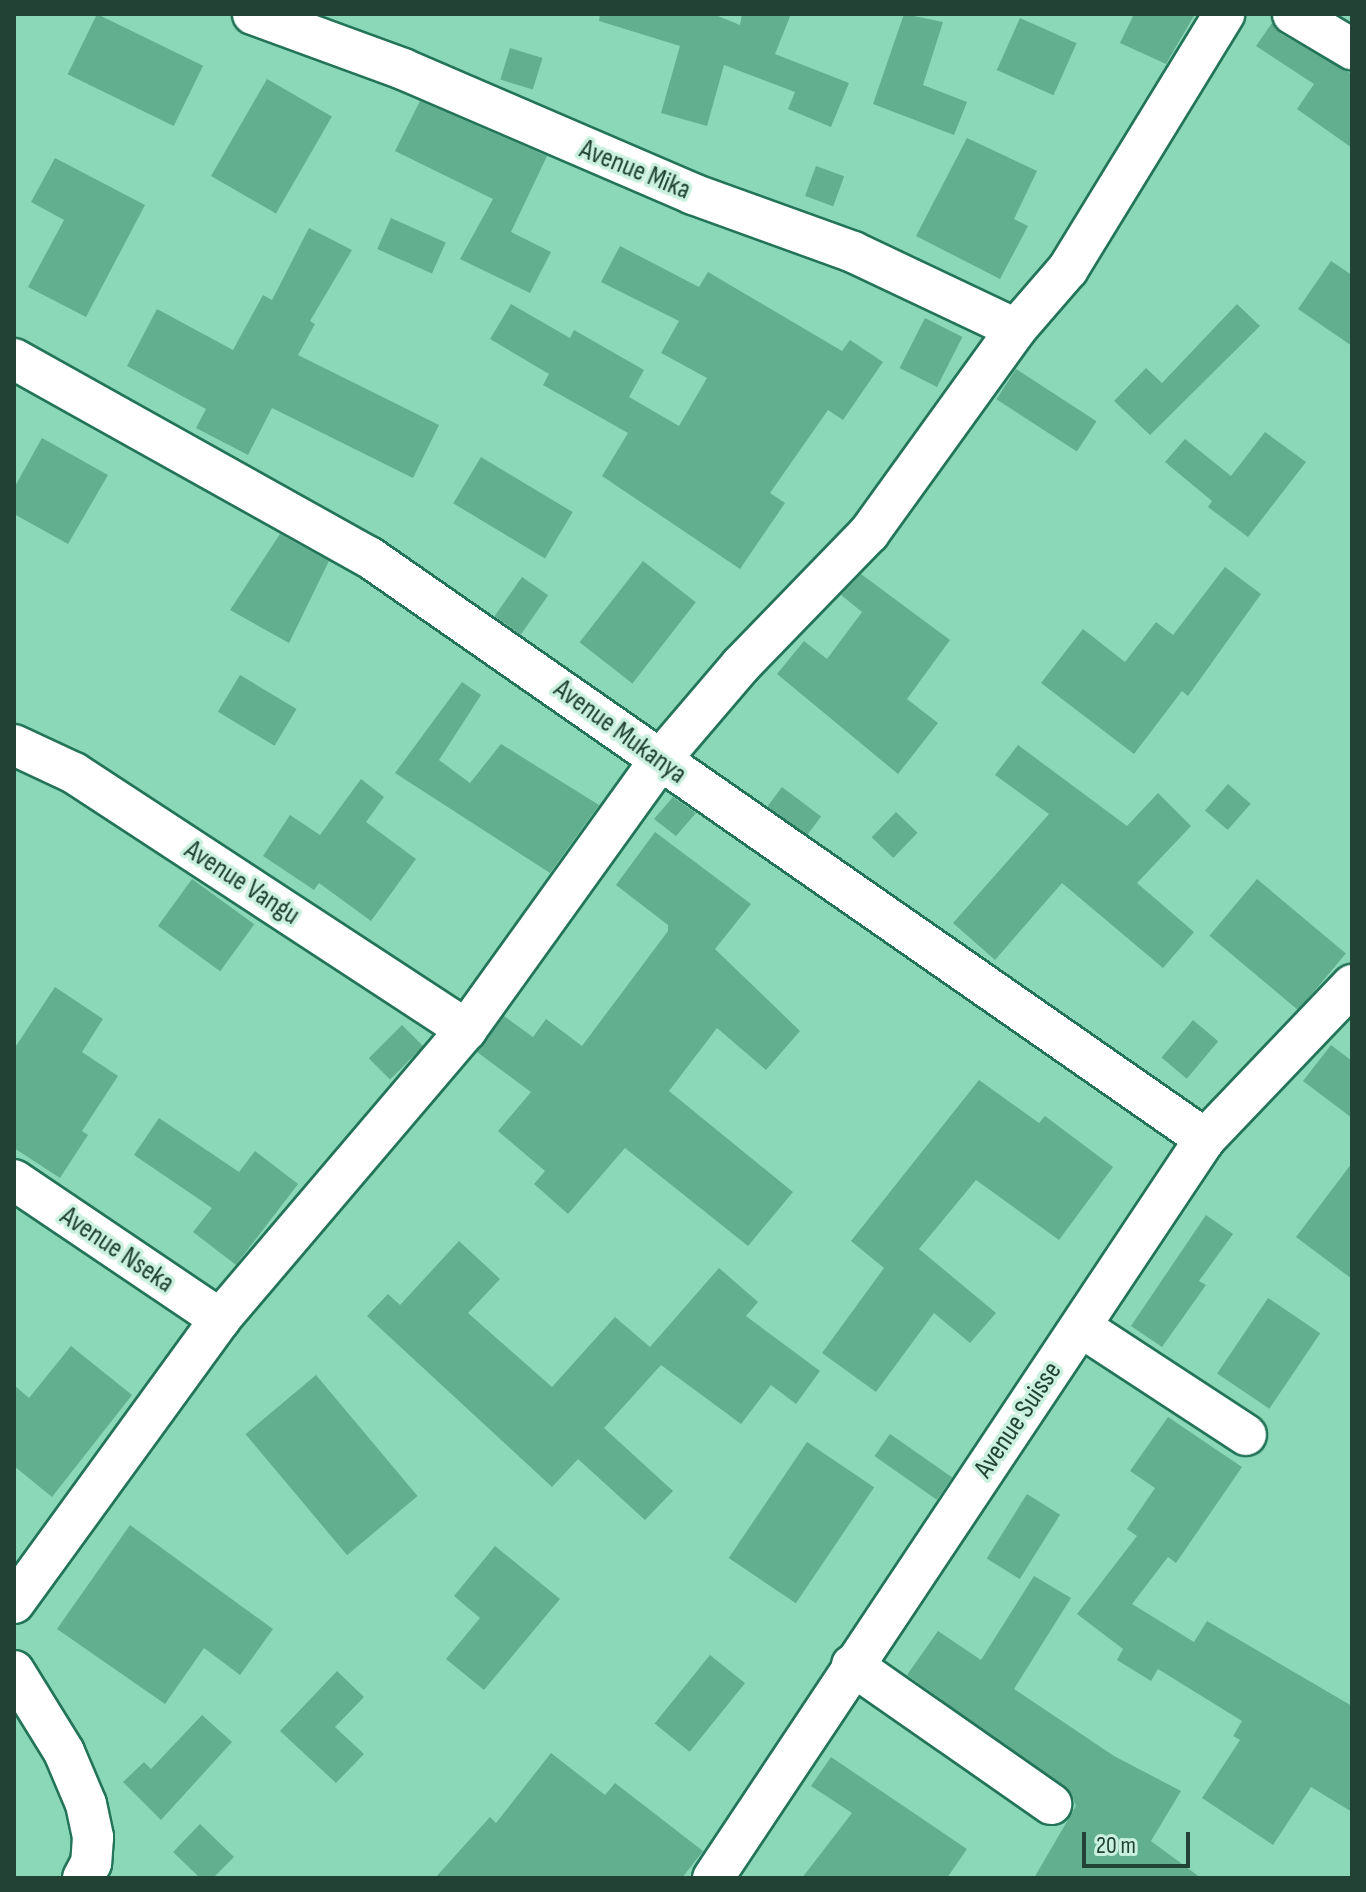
<!DOCTYPE html>
<style>
body{margin:0}
#map{position:relative;width:1366px;height:1892px;overflow:hidden;background:#8ad8b8;font-family:"Sofia Sans Condensed",sans-serif}
div>[style]{position:absolute}
[style*='--x']{left:calc(var(--x)*1px);top:calc(var(--y)*1px);width:calc(var(--w)*1px);rotate:calc(var(--a)*1deg)}
.building>*{inset:0;background:#62af90;transform-origin:0 0}
.roads{filter:drop-shadow(2px 0 #237459) drop-shadow(-2px 0 #237459) drop-shadow(0 2px #237459) drop-shadow(0 -2px #237459)}
.street>*{height:40px;margin:-20px;padding:0 20px;transform-origin:20px;border-radius:20px;background:#fff}
span{translate:-50% -50%;white-space:nowrap;text-align:center;line-height:1.15;-webkit-text-stroke:7px #caf0df;paint-order:stroke}
.street-label{font-size:28px;color:#214235}
.frame{position:absolute;inset:0;border:16px solid #214235;pointer-events:none}
.scale{position:absolute;left:1082px;top:1832px;width:108px;height:36px;box-sizing:border-box;border:4px solid #214235;border-top:0;padding-left:10px;font-size:24px;line-height:28px;white-space:nowrap;color:#214235;-webkit-text-stroke:6px #caf0df;paint-order:stroke}
</style>
<div id="map">
<div class="building">
<div style="left:97px;top:14px;width:118px;height:67px;rotate:26deg"></div>
<div style="clip-path:polygon(600px 14px,713px 14px,740px 25px,742px 14px,791px 14px,775px 54px,849px 83px,831px 127px,788px 109px,795px 92px,724px 65px,707px 126px,661px 113px,680px 46px,599px 21px)"></div>
<div style="clip-path:polygon(904px 14px,943px 22px,923px 85px,967px 102px,954px 135px,873px 104px)"></div>
<div style="clip-path:polygon(1134px 14px,1195px 14px,1166px 64px,1120px 43px)"></div>
<div style="left:1020px;top:18px;width:62px;height:57px;rotate:24deg"></div>
<div style="clip-path:polygon(1272px 23px,1281px 34px,1352px 74px,1352px 148px,1297px 109px,1314px 84px,1256px 46px)"></div>
<div style="left:510px;top:48px;width:34px;height:33px;rotate:17deg"></div>
<div style="left:267px;top:79px;width:75px;height:112px;rotate:30deg"></div>
<div style="clip-path:polygon(420px 101px,547px 156px,511px 232px,551px 252px,530px 293px,460px 259px,493px 199px,395px 151px)"></div>
<div style="clip-path:polygon(967px 138px,1037px 171px,1014px 219px,1028px 226px,1000px 279px,916px 236px)"></div>
<div style="clip-path:polygon(55px 158px,145px 205px,86px 317px,28px 287px,64px 220px,31px 202px)"></div>
<div style="left:816px;top:166px;width:30px;height:32px;rotate:20deg"></div>
<div style="left:391px;top:218px;width:60px;height:34px;rotate:24deg"></div>
<div style="clip-path:polygon(309px 228px,352px 250px,310px 321px,315px 324px,298px 355px,439px 425px,413px 478px,272px 408px,248px 455px,196px 428px,206px 409px,127px 366px,157px 309px,233px 350px,263px 295px,272px 300px)"></div>
<div style="clip-path:polygon(620px 246px,699px 287px,708px 272px,842px 351px,850px 340px,883px 362px,843px 420px,828px 410px,770px 493px,785px 503px,740px 569px,602px 476px,628px 433px,543px 385px,549px 374px,490px 339px,511px 304px,570px 338px,574px 330px,644px 370px,629px 397px,679px 426px,707px 378px,661px 353px,679px 321px,601px 282px)"></div>
<div style="clip-path:polygon(1331px 261px,1352px 275px,1352px 346px,1298px 309px)"></div>
<div style="clip-path:polygon(1237px 304px,1260px 326px,1150px 435px,1114px 401px,1146px 368px,1162px 383px)"></div>
<div style="left:925px;top:318px;width:42px;height:56px;rotate:27deg"></div>
<div style="left:1016px;top:369px;width:96px;height:36px;rotate:33deg"></div>
<div style="clip-path:polygon(1265px 432px,1306px 462px,1248px 537px,1208px 507px,1212px 501px,1165px 462px,1185px 439px,1231px 476px)"></div>
<div style="clip-path:polygon(42px 438px,108px 475px,68px 544px,14px 514px,14px 488px)"></div>
<div style="left:481px;top:457px;width:107px;height:54px;rotate:31deg"></div>
<div style="clip-path:polygon(280px 534px,329px 561px,289px 643px,230px 610px)"></div>
<div style="left:643px;top:561px;width:67px;height:103px;rotate:38deg"></div>
<div style="clip-path:polygon(1225px 567px,1261px 594px,1188px 696px,1182px 691px,1134px 754px,1041px 683px,1083px 629px,1125px 662px,1156px 622px,1173px 635px)"></div>
<div style="clip-path:polygon(861px 574px,950px 640px,907px 699px,938px 723px,898px 774px,777px 674px,804px 641px,827px 659px,862px 612px,841px 595px)"></div>
<div style="left:522px;top:577px;width:32px;height:48px;rotate:35deg"></div>
<div style="left:240px;top:675px;width:66px;height:43px;rotate:31deg"></div>
<div style="clip-path:polygon(462px 682px,481px 695px,439px 760px,470px 783px,501px 744px,599px 805px,550px 873px,395px 773px)"></div>
<div style="clip-path:polygon(1018px 745px,1127px 826px,1158px 793px,1191px 826px,1137px 883px,1194px 932px,1163px 968px,1062px 883px,995px 960px,953px 923px,1049px 814px,995px 775px)"></div>
<div style="clip-path:polygon(361px 779px,384px 797px,366px 822px,416px 859px,371px 921px,319px 883px,314px 890px,263px 856px,290px 815px,320px 835px)"></div>
<div style="left:1228px;top:784px;width:30px;height:35px;rotate:41deg"></div>
<div style="left:782px;top:787px;width:49px;height:24px;rotate:37deg"></div>
<div style="clip-path:polygon(673px 797px,696px 813px,676px 836px,654px 819px)"></div>
<div style="left:896px;top:812px;width:30px;height:35px;rotate:44deg"></div>
<div style="clip-path:polygon(655px 832px,751px 904px,715px 949px,800px 1031px,766px 1070px,717px 1028px,669px 1091px,793px 1192px,748px 1246px,625px 1148px,568px 1214px,534px 1184px,545px 1171px,498px 1131px,531px 1092px,477px 1052px,504px 1016px,533px 1037px,546px 1019px,582px 1046px,668px 931px,668px 925px,616px 885px)"></div>
<div style="left:192px;top:879px;width:77px;height:58px;rotate:36deg"></div>
<div style="left:1257px;top:879px;width:116px;height:74px;rotate:40deg"></div>
<div style="clip-path:polygon(55px 987px,103px 1019px,82px 1052px,118px 1076px,82px 1131px,88px 1135px,60px 1178px,14px 1148px,14px 1049px)"></div>
<div style="left:1193px;top:1020px;width:33px;height:49px;rotate:40deg"></div>
<div style="left:402px;top:1025px;width:30px;height:47px;rotate:45deg"></div>
<div style="clip-path:polygon(1331px 1045px,1352px 1061px,1352px 1118px,1303px 1081px)"></div>
<div style="clip-path:polygon(979px 1080px,1039px 1123px,1045px 1116px,1113px 1167px,1059px 1240px,976px 1180px,919px 1249px,996px 1313px,970px 1343px,934px 1313px,876px 1392px,822px 1353px,884px 1268px,851px 1241px)"></div>
<div style="clip-path:polygon(159px 1118px,239px 1172px,255px 1151px,298px 1184px,236px 1265px,193px 1232px,212px 1208px,134px 1155px)"></div>
<div style="clip-path:polygon(1352px 1163px,1352px 1279px,1296px 1237px)"></div>
<div style="clip-path:polygon(1206px 1215px,1233px 1234px,1199px 1281px,1206px 1285px,1162px 1347px,1131px 1326px)"></div>
<div style="clip-path:polygon(459px 1241px,500px 1279px,468px 1313px,552px 1387px,615px 1317px,650px 1347px,719px 1268px,758px 1302px,746px 1316px,820px 1371px,796px 1404px,771px 1385px,741px 1424px,661px 1365px,604px 1428px,673px 1491px,645px 1520px,578px 1459px,552px 1487px,367px 1316px,388px 1294px,400px 1305px)"></div>
<div style="left:1268px;top:1298px;width:63px;height:91px;rotate:34deg"></div>
<div style="clip-path:polygon(71px 1346px,132px 1395px,52px 1497px,14px 1466px,14px 1385px,29px 1398px)"></div>
<div style="left:316px;top:1375px;width:158px;height:92px;rotate:50deg"></div>
<div style="clip-path:polygon(1168px 1417px,1242px 1467px,1176px 1563px,1168px 1557px,1132px 1604px,1194px 1642px,1207px 1621px,1352px 1706px,1352px 1812px,1311px 1787px,1273px 1845px,1202px 1798px,1240px 1740px,1233px 1736px,1242px 1721px,1158px 1669px,1151px 1681px,1117px 1660px,1123px 1649px,1077px 1614px,1137px 1536px,1127px 1529px,1155px 1488px,1130px 1471px)"></div>
<div style="left:890px;top:1434px;width:76px;height:27px;rotate:35deg"></div>
<div style="left:807px;top:1442px;width:81px;height:140px;rotate:34deg"></div>
<div style="left:1027px;top:1494px;width:39px;height:76px;rotate:32deg"></div>
<div style="clip-path:polygon(130px 1525px,273px 1629px,240px 1675px,204px 1648px,165px 1704px,57px 1629px)"></div>
<div style="clip-path:polygon(495px 1546px,560px 1599px,484px 1690px,446px 1659px,480px 1618px,454px 1596px)"></div>
<div style="clip-path:polygon(1034px 1576px,1071px 1598px,1014px 1689px,1114px 1756px,1181px 1791px,1151px 1841px,1201px 1878px,1034px 1878px,1076px 1806px,1071px 1794px,907px 1675px,938px 1631px,981px 1660px)"></div>
<div style="left:710px;top:1655px;width:45px;height:88px;rotate:39deg"></div>
<div style="clip-path:polygon(337px 1671px,364px 1697px,335px 1727px,364px 1754px,336px 1783px,280px 1731px)"></div>
<div style="clip-path:polygon(202px 1715px,232px 1742px,161px 1820px,123px 1782px,144px 1762px,151px 1769px)"></div>
<div style="clip-path:polygon(551px 1753px,605px 1795px,615px 1783px,703px 1851px,682px 1878px,435px 1878px,490px 1817px,496px 1823px)"></div>
<div style="clip-path:polygon(831px 1757px,967px 1849px,947px 1878px,802px 1878px,852px 1813px,811px 1786px)"></div>
<div style="clip-path:polygon(200px 1824px,234px 1857px,213px 1878px,200px 1878px,173px 1852px)"></div>
</div>
<div class="roads">
<div class="street">
<div style="--x:253;--y:14;--w:160;--a:20.1"></div>
<div style="--x:403;--y:69;--w:316;--a:23.3"></div>
<div style="--x:693;--y:194;--w:170;--a:19.9"></div>
<div style="--x:853;--y:252;--w:180;--a:25.3"></div>
<div style="--x:1293;--y:14;--w:69;--a:30.7"></div>
<div style="--x:14;--y:359;--w:406;--a:29.2"></div>
<div style="--x:369;--y:557;--w:1019;--a:34.84"></div>
<div style="--x:14;--y:745;--w:66;--a:25"></div>
<div style="--x:74;--y:773;--w:469;--a:33.2"></div>
<div style="--x:14;--y:1180;--w:249;--a:34"></div>
<div style="--x:1081;--y:1327;--w:197;--a:33.2"></div>
<div style="--x:14;--y:1603;--w:351;--a:-54"></div>
<div style="--x:220;--y:1319;--w:380;--a:-49.6"></div>
<div style="--x:466;--y:1030;--w:331;--a:-54.3"></div>
<div style="--x:659;--y:761;--w:126;--a:-49.5"></div>
<div style="--x:741;--y:665;--w:184;--a:-45.9"></div>
<div style="--x:869;--y:533;--w:251;--a:-54.2"></div>
<div style="--x:1016;--y:329;--w:79;--a:-49.1"></div>
<div style="--x:1068;--y:269;--w:299;--a:-58.5"></div>
<div style="--x:852;--y:1665;--w:243;--a:34.9"></div>
<div style="--x:14;--y:1671;--w:95;--a:58.3"></div>
<div style="--x:64;--y:1752;--w:56;--a:67.1"></div>
<div style="--x:86;--y:1804;--w:34;--a:78"></div>
<div style="--x:93;--y:1837;--w:26;--a:94"></div>
<div style="--x:91;--y:1863;--w:17;--a:118"></div>
<div style="--x:713;--y:1878;--w:888;--a:-56.35"></div>
<div style="--x:1205;--y:1139;--w:213;--a:-46.3"></div>
</div>
</div>
<div class="street-label">
<span style="left:635px;top:170px;rotate:22deg">Avenue Mika</span>
<span style="left:620px;top:732px;rotate:36deg">Avenue Mukanya</span>
<span style="left:242px;top:883px;rotate:33deg">Avenue Vangu</span>
<span style="left:117px;top:1250px;rotate:34deg">Avenue Nseka</span>
<span style="left:1018px;top:1420px;rotate:-56deg">Avenue Suisse</span>
</div>
<div class="frame"></div>
<div class="scale">20 m</div>
</div>
